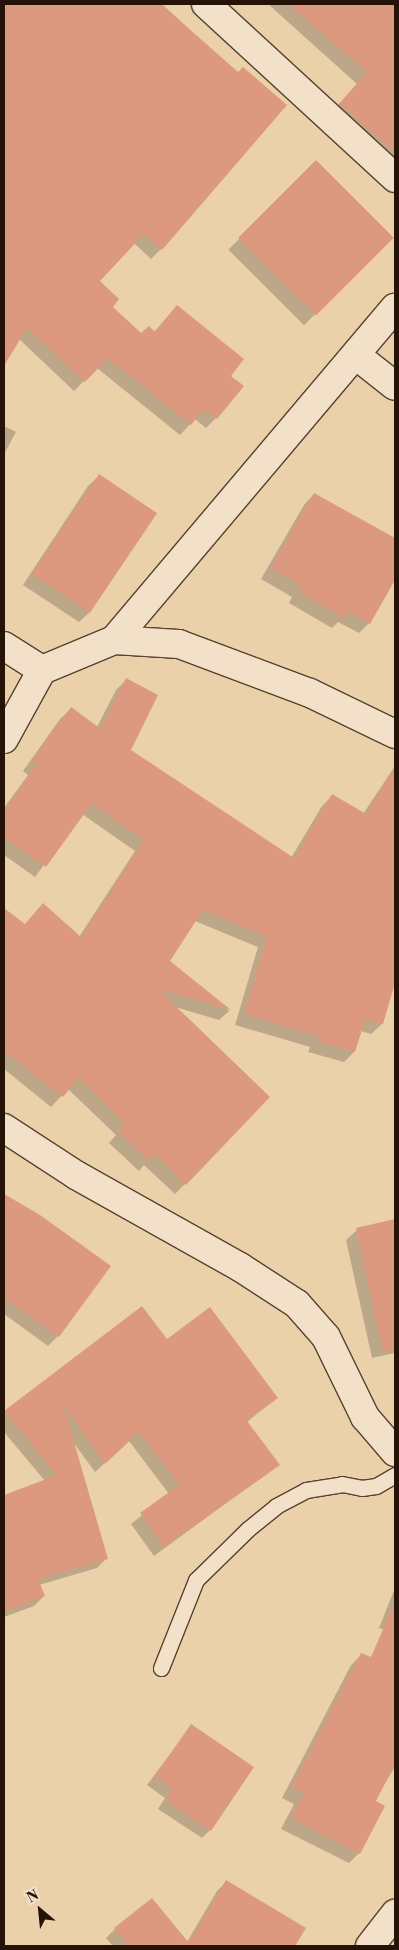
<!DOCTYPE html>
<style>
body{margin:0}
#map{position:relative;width:399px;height:1950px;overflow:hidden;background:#ebd1aa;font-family:"Libre Bodoni",serif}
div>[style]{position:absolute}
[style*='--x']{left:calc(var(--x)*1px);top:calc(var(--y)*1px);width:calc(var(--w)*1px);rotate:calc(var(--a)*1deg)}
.shadow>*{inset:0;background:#0003;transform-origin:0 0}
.building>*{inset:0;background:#dd997f;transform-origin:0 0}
.roads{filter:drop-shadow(1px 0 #56422f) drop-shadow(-1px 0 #56422f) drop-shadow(0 1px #56422f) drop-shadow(0 -1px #56422f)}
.lane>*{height:15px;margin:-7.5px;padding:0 7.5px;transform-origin:7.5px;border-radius:7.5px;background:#f2e1c8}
.street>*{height:28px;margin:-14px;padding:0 14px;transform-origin:14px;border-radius:14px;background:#f2e1c8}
span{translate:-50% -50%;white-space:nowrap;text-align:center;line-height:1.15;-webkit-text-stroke:4.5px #f2e1c8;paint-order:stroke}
.frame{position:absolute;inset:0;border:5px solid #241306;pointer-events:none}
.north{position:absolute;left:15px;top:1885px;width:50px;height:50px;-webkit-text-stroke:4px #f2e1c8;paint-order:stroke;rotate:332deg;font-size:14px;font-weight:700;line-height:20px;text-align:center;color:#241306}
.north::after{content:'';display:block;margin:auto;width:18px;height:22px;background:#241306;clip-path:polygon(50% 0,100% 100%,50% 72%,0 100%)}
</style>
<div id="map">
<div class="shadow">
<div style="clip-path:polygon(8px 4px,162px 4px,237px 74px,161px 249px,151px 259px,134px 243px,98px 281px,111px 307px,141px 335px,154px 332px,177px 306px,229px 376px,216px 418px,206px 428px,195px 419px,180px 435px,97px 368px,74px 391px,19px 339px,4px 364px,4px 8px)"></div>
<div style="clip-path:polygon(268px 4px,391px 4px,395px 10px,395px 173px,329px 115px,357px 84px)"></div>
<div style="left:316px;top:162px;width:107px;height:124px;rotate:45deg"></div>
<div style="clip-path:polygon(4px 426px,16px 432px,4px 454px)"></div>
<div style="clip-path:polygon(99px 476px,90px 612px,79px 622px,23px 585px,88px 486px)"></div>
<div style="clip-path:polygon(314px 494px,369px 623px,359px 633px,338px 622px,332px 628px,289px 603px,292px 597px,261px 579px,304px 505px)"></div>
<div style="clip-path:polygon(126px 680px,129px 750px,291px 858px,322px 806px,333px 795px,363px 814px,395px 766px,395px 979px,382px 1024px,371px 1034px,361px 1031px,354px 1052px,344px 1062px,308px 1052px,310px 1047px,235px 1025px,258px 947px,195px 921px,169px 961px,229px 1011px,219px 1020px,175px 1007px,185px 1184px,175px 1194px,144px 1165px,139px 1171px,109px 1143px,116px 1135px,68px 1089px,51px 1107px,4px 1069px,4px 909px,24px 925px,79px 937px,135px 851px,82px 814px,35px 877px,4px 855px,4px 808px,28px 775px,23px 771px,60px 719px,71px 709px,97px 727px,116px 690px)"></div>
<div style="clip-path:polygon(4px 1194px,40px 1216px,58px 1336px,48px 1346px,4px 1314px)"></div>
<div style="clip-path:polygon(395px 1221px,395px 1353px,372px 1358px,346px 1240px,357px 1230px)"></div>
<div style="clip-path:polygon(142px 1308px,167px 1341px,276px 1398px,247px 1422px,278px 1465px,154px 1556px,131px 1524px,169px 1494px,129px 1441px,95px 1472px,73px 1442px,107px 1558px,97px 1568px,39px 1585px,44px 1596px,34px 1606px,4px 1617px,4px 1497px,45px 1481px,4px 1432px,4px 1413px)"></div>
<div style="clip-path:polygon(395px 1588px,395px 1634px,379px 1628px)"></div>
<div style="clip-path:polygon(362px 1654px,395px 1670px,395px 1767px,374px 1801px,359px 1853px,349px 1863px,281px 1829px,294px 1804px,282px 1798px,351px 1665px)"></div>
<div style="clip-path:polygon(191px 1726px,210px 1830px,202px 1838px,158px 1809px,165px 1798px,147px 1785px)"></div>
<div style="clip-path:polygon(226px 1882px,305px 1928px,294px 1946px,113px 1946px,106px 1938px,115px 1929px,187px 1942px,217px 1891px)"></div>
</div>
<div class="building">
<div style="clip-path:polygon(4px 4px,161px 4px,238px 72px,243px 67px,287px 105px,162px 250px,144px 234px,100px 281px,119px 299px,113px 307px,141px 333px,149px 326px,155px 332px,177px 305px,244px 359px,231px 376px,244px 386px,217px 419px,204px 409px,191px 425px,108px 358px,85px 382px,27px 328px,4px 366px)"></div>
<div style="clip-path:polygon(288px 4px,395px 4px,395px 153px,339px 104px,367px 72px)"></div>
<div style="left:316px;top:160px;width:110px;height:110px;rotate:45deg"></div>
<div style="left:99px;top:474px;width:70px;height:120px;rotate:34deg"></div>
<div style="clip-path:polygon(314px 493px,395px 538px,395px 580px,370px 624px,348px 611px,344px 618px,299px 592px,302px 586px,271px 568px)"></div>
<div style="clip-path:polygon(126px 678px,158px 695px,131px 750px,294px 858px,332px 794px,366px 814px,395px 766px,395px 983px,383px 1024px,365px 1020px,355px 1052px,318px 1041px,320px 1037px,244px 1014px,267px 937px,203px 910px,170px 961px,231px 1010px,158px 989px,270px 1097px,186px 1185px,155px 1155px,150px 1162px,118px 1131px,125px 1124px,78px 1078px,63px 1097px,4px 1051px,4px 908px,25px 924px,43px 903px,81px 937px,144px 840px,92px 803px,46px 867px,4px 837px,4px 811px,37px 764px,32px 760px,71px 707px,101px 729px)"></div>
<div style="clip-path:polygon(4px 1194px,40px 1215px,111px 1266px,59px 1337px,4px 1297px)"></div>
<div style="clip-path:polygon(395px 1219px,395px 1350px,383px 1351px,356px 1228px)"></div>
<div style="clip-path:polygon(142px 1306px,167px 1339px,210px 1307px,278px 1398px,247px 1421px,280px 1465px,164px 1547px,140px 1513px,179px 1485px,139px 1432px,105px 1464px,63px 1404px,108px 1559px,38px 1579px,45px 1596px,4px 1612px,4px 1495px,57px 1475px,4px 1411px)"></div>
<div style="clip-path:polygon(395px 1602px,395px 1764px,376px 1801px,385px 1806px,360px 1854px,291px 1818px,304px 1793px,292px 1787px,361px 1653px,371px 1657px)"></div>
<div style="clip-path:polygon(191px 1724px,254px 1767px,211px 1831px,165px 1800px,173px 1789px,155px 1776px)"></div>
<div style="clip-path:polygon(226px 1880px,306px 1928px,295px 1946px,129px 1946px,114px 1928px,152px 1898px,189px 1943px)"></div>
</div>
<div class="roads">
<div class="lane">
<div style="--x:161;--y:1668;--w:95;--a:-68.3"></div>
<div style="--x:196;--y:1580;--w:73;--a:-44.4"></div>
<div style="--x:248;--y:1529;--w:36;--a:-39"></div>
<div style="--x:276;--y:1506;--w:34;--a:-28"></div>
<div style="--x:306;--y:1490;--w:36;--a:-9"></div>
<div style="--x:342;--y:1484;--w:20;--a:11"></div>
<div style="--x:362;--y:1488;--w:14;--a:-8"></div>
<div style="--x:376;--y:1486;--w:22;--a:-30"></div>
</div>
<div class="street">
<div style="--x:206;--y:4;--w:257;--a:42.6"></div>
<div style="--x:357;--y:356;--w:48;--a:38.3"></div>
<div style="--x:114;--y:640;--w:435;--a:-49.8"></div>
<div style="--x:4;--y:646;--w:45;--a:32.3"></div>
<div style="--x:42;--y:670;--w:78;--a:-22.6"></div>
<div style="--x:114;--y:640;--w:65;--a:3.5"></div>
<div style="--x:179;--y:644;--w:140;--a:20.5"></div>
<div style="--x:310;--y:693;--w:94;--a:25.8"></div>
<div style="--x:4;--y:739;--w:79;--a:-61.2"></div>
<div style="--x:4;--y:1128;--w:86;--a:33.1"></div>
<div style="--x:76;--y:1175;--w:188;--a:29.3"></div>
<div style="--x:240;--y:1267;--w:68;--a:33"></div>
<div style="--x:297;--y:1304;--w:44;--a:48.7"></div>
<div style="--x:326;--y:1337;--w:89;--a:64"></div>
<div style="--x:365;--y:1417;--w:46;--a:49.4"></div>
<div style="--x:370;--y:1946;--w:41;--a:-52"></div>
</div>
</div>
<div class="frame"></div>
<div class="north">N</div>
</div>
